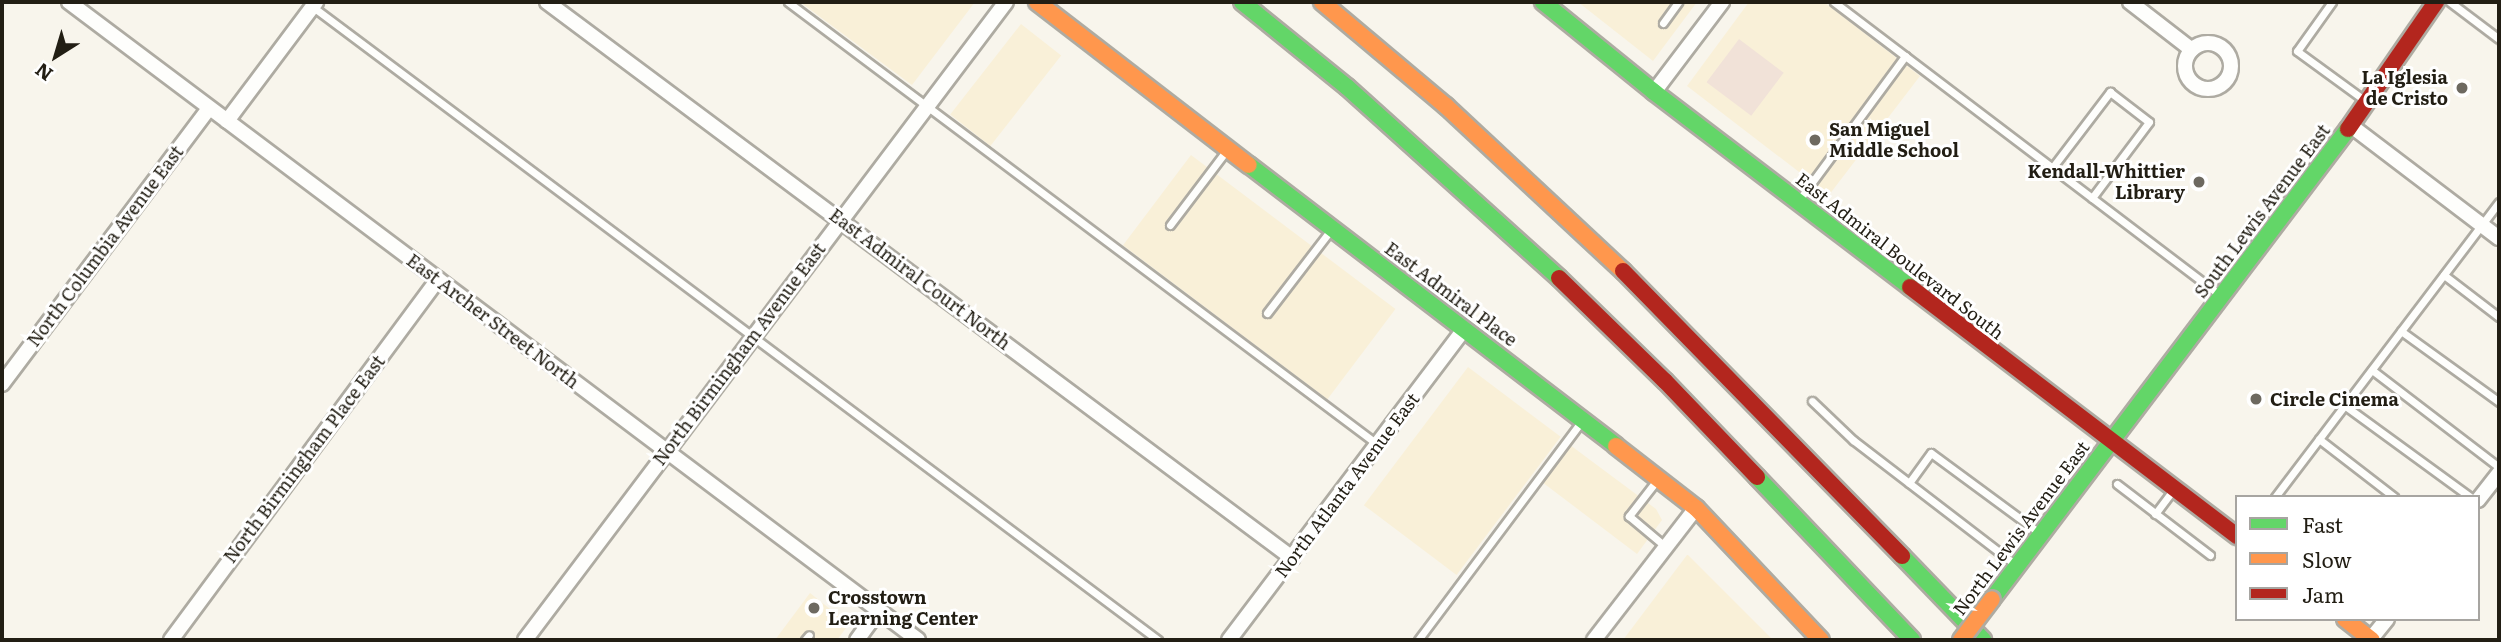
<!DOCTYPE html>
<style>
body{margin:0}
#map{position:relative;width:2501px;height:642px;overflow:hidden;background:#f8f5ec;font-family:Literata,serif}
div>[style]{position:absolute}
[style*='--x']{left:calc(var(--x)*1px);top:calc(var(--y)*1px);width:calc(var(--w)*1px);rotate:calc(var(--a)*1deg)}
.built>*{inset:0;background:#f9f0d8;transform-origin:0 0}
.green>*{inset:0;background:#f1e2d8;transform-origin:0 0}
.roads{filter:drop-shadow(2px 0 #aeaba2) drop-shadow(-2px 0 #aeaba2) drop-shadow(0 2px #aeaba2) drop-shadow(0 -2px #aeaba2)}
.lane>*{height:7px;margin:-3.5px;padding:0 3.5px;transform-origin:3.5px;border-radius:3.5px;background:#fefefc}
.street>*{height:14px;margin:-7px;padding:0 7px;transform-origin:7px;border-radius:7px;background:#fefefc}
.street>.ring{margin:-7px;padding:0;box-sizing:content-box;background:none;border:14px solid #fefefc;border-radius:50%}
.fast>*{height:16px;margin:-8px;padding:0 8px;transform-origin:8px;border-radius:8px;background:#63d668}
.slow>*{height:16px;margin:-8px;padding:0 8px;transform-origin:8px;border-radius:8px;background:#ff974d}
.jam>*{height:16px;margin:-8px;padding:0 8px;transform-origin:8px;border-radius:8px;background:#b3261e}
.bridges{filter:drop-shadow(2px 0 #aeaba2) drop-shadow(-2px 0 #aeaba2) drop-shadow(0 2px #aeaba2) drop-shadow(0 -2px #aeaba2)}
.slow-bridge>*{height:16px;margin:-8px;padding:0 8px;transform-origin:8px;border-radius:8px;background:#ff974d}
.dots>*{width:19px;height:19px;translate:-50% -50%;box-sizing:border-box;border:4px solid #fff;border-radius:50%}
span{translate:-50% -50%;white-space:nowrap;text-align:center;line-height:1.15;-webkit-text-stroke:6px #fff;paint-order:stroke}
.poi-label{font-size:18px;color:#221e14;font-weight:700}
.right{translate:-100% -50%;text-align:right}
.left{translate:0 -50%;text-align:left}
.street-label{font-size:18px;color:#221e14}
.frame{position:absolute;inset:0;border:4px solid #221e14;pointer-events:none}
.legend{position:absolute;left:2235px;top:495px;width:245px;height:126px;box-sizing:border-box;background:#fff;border:2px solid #a7a5a1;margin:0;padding:9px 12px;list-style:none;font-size:21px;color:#221e14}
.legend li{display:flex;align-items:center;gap:14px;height:35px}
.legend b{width:35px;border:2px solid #a7a5a1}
.north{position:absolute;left:21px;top:21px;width:70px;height:70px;-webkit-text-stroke:5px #fff;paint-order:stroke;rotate:217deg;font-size:19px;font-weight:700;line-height:28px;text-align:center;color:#221e14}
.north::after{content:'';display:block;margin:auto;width:24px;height:32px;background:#221e14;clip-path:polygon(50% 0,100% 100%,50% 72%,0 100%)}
</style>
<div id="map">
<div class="built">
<div style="clip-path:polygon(800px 2px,975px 2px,912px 85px)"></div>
<div style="clip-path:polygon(1578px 2px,1697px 2px,1653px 61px)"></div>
<div style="clip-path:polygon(1749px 2px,1824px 2px,1920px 76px,1829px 195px,1687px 86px)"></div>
<div style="left:1021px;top:24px;width:51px;height:115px;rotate:38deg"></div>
<div style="left:1191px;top:155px;width:256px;height:113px;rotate:37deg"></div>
<div style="left:1468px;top:367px;width:116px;height:173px;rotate:37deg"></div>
<div style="clip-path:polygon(1570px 445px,1656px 509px,1662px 520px,1637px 554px,1542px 482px)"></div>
<div style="clip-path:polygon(1687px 555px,1688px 555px,1773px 640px,1623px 640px)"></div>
<div style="clip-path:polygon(810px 593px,849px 624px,837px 640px,775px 640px)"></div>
</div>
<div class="green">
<div style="left:1739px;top:39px;width:56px;height:54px;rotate:37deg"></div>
</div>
<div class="roads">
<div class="lane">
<div style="--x:788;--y:2;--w:736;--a:36.89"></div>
<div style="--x:1834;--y:2;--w:482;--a:37.2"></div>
<div style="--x:2332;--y:2;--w:60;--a:125.5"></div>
<div style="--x:2297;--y:51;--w:87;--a:36.1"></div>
<div style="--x:2450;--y:2;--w:61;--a:37.1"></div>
<div style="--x:313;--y:7;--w:1056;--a:36.84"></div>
<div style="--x:1663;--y:23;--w:26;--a:-54"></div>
<div style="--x:2052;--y:168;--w:96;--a:-52.7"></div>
<div style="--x:2110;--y:92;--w:49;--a:37.6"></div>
<div style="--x:2149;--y:122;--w:95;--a:126.9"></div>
<div style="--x:1799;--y:200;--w:179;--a:-53.6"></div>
<div style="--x:1170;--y:225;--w:93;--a:-52.9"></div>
<div style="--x:2444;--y:275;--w:69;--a:37.4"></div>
<div style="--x:1267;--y:313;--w:103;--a:-52.5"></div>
<div style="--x:2401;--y:331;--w:121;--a:35.9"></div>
<div style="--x:2372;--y:370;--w:160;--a:37.4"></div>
<div style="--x:1812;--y:401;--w:57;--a:43.6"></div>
<div style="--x:1853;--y:440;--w:205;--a:37.5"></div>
<div style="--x:2344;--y:405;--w:156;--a:36.1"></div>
<div style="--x:2319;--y:439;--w:95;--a:37.7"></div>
<div style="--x:1657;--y:480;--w:46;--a:127.9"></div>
<div style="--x:1629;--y:516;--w:48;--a:40"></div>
<div style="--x:1909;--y:483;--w:37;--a:-54"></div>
<div style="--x:1931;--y:453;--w:137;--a:36.4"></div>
<div style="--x:2117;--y:484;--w:117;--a:37.4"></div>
<div style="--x:2275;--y:497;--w:370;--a:-52.8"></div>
<div style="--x:2155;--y:514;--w:31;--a:-53"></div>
<div style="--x:805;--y:640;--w:6;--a:-51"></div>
<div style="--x:1418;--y:640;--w:272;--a:-53.2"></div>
</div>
<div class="street">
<div style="--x:69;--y:2;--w:1062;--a:36.92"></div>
<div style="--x:547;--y:2;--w:930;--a:36.73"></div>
<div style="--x:2130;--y:2;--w:78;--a:37.7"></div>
<div class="ring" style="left:2185px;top:43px;width:32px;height:32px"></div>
<div style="--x:1654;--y:92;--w:113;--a:-52.9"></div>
<div style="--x:227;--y:121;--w:149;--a:-53.2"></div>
<div style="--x:2350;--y:125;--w:187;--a:37.2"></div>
<div style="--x:2;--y:384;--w:345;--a:-53.1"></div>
<div style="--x:2478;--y:500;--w:34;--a:-52"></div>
<div style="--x:171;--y:640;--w:449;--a:-53.5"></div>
<div style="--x:525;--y:640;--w:799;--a:-52.99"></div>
<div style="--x:857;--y:640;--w:37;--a:-54"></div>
<div style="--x:1229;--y:640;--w:390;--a:-52.9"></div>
<div style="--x:1594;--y:640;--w:167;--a:-52.3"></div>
<div style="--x:2370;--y:640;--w:27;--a:-51"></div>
</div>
<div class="fast">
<div style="--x:1242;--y:2;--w:135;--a:39"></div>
<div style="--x:1347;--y:87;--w:285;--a:42"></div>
<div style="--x:1543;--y:2;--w:143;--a:39"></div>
<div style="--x:1654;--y:92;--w:322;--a:37.3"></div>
<div style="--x:1249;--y:165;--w:462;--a:37.4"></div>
<div style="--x:1757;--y:477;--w:225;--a:46.4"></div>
<div style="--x:1902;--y:556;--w:117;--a:46"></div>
<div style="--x:1992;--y:599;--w:590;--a:-52.86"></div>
</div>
<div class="slow">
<div style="--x:1037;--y:2;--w:267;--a:37.6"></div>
<div style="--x:1322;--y:2;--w:162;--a:40"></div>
<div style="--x:1446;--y:106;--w:242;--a:43"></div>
<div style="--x:1616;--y:446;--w:101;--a:37.8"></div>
<div style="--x:1696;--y:508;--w:182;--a:46.6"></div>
<div style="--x:2345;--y:619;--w:34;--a:38"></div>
</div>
<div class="jam">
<div style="--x:2348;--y:129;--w:155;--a:-55.3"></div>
<div style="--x:1623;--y:271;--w:399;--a:45.6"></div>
<div style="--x:1559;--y:278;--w:148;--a:44.2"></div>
<div style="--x:1665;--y:381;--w:133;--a:46.2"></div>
<div style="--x:1910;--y:287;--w:411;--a:37.3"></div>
</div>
</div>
<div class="bridges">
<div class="slow-bridge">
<div style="--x:1961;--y:640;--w:51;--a:-52.9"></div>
</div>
</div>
<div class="dots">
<div style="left:2462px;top:88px;background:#6d6960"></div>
<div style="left:1815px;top:140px;background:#6d6960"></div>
<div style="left:2199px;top:182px;background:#6d6960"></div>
<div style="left:2256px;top:399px;background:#6d6960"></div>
<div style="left:814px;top:608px;background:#6d6960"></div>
</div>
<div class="poi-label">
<span class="right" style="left:2448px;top:88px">La Iglesia<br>de Cristo</span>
<span class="left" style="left:1829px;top:140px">San Miguel<br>Middle School</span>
<span class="right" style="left:2185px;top:182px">Kendall-Whittier<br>Library</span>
<span class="left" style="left:2270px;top:399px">Circle Cinema</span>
<span class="left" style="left:828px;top:608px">Crosstown<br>Learning Center</span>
</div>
<div class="street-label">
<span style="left:2262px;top:211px;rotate:-53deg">South Lewis Avenue East</span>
<span style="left:105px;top:246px;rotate:-53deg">North Columbia Avenue East</span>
<span style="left:1900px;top:256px;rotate:38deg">East Admiral Boulevard South</span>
<span style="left:920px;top:279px;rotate:37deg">East Admiral Court North</span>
<span style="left:1451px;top:294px;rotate:37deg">East Admiral Place</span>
<span style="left:493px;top:321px;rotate:37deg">East Archer Street North</span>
<span style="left:739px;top:354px;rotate:-53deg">North Birmingham Avenue East</span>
<span style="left:304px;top:459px;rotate:-53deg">North Birmingham Place East</span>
<span style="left:1347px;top:485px;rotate:-53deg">North Atlanta Avenue East</span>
<span style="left:2021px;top:528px;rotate:-53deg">North Lewis Avenue East</span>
</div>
<div class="frame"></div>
<ul class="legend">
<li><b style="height:9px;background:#63d668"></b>Fast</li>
<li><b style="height:9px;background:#ff974d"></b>Slow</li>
<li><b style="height:9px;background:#b3261e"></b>Jam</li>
</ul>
<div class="north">N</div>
</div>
